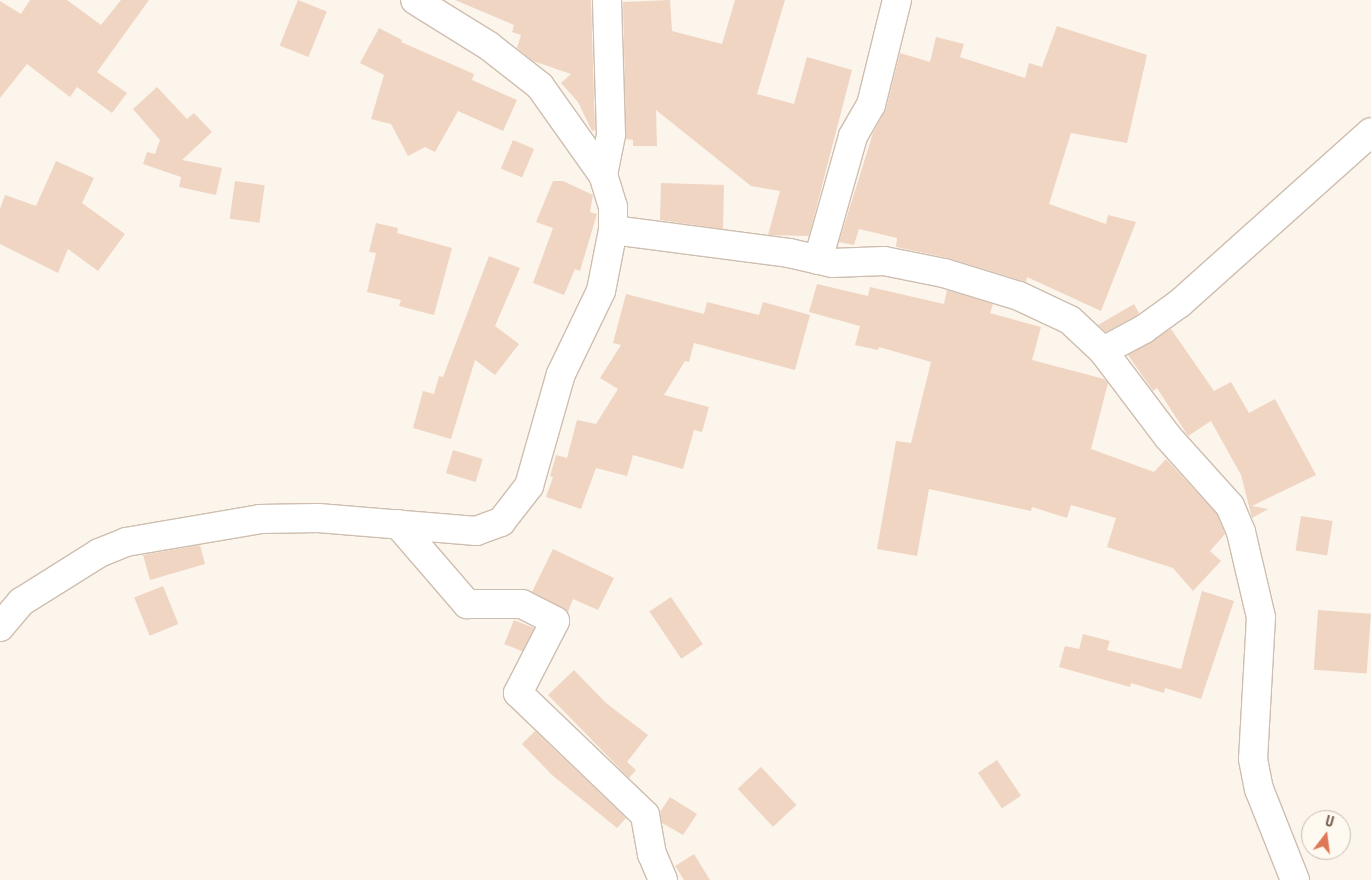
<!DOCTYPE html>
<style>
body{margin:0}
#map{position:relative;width:1371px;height:880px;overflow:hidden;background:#fcf5eb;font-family:"Roboto Condensed",sans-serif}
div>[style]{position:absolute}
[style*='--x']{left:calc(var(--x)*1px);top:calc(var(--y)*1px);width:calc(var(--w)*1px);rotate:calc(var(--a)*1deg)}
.building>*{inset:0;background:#f0d5c3;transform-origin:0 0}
.roads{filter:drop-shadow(1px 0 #cebeb0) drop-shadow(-1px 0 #cebeb0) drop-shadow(0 1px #cebeb0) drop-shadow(0 -1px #cebeb0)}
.minor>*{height:28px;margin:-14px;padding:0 14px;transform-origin:14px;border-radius:14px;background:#fff}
.tertiary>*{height:28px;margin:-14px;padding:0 14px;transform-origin:14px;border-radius:14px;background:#fff}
span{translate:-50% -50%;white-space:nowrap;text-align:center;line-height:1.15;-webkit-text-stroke:5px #fef9f1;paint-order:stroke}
.north{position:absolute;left:1301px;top:810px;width:50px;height:50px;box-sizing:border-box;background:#fef9f1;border:1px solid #c8bbb0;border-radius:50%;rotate:15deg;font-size:14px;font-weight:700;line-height:20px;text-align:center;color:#765d4e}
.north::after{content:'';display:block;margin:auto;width:18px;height:22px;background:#df7656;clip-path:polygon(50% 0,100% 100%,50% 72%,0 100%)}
</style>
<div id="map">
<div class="building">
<div style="clip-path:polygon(30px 0,67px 0,101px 25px,121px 0,149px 0,97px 72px,127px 93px,112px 113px,77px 87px,70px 97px,27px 64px,0 98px,0 1px,21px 14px)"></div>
<div style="left:298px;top:0;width:31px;height:49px;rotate:22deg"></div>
<div style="clip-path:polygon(455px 0,591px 0,595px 130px,592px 131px,578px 102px,561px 83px,571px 74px,533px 61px,517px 48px,521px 35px,512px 32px,514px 25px)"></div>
<div style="clip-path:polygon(670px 0,672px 31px,722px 44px,735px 0,785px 0,757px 94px,794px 104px,807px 57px,852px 70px,809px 236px,768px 235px,780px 191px,751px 186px,656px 110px,657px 146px,633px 146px,633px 140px,626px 139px,623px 2px)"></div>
<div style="clip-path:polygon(1057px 26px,1147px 55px,1127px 143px,1071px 133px,1049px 204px,1106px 224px,1108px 215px,1136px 222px,1101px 311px,1027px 277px,1026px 282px,948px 258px,896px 247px,897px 238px,859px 229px,854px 245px,839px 242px,873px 133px,886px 109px,900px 53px,930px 62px,936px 37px,964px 44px,960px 57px,1025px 78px,1029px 63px,1042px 67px)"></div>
<div style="clip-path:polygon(379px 28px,402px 40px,401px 42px,474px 74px,472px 80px,517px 100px,503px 131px,458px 111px,435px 152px,425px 147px,408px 156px,391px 124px,371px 119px,384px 75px,360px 63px)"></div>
<div style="clip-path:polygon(157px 87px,187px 119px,194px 113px,212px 132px,182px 160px,222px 168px,216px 195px,179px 187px,181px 177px,143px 164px,147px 152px,155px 154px,160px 140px,133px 109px)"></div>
<div style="left:513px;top:140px;width:23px;height:31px;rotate:23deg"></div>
<div style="clip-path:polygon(56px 161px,94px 178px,82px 203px,125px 234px,98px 271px,68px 249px,58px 273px,0 244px,0 209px,5px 195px,36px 206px)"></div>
<div style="left:235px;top:181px;width:30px;height:38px;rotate:8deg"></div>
<div style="clip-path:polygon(553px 181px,563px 181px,593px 195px,590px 212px,597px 214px,580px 271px,575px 269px,564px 295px,533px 283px,553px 228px,536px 222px)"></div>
<div style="clip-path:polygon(661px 183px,724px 185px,723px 229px,660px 220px)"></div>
<div style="clip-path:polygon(376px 223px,398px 228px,397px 233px,452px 248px,434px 315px,399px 306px,401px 300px,367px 292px,376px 253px,369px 252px)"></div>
<div style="clip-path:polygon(489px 256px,520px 268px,495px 326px,519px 344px,495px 375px,475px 360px,451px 439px,413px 428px,423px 391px,434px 394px,439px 376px,443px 377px)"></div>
<div style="clip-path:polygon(817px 284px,868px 296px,870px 287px,944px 304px,947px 290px,993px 304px,990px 313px,1041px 327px,1032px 360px,1104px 379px,1108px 383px,1091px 449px,1154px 472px,1166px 459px,1217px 514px,1225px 534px,1210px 551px,1221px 561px,1193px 591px,1173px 568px,1107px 547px,1116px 518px,1071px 505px,1067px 518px,1032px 507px,1031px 511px,929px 489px,917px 556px,877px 549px,896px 441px,911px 443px,931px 362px,879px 347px,878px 350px,855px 345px,860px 326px,809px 312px)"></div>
<div style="clip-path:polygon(626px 294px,704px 314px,707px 302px,759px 315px,763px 302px,810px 315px,795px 370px,694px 343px,689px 362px,685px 361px,664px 395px,709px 407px,702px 432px,694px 430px,683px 469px,633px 455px,627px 476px,596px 468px,581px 509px,546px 497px,553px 477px,550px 476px,556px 455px,567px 458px,577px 420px,596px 424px,618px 389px,600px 378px,621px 345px,613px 343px)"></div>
<div style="clip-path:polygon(1134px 304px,1139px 313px,1136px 316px,1106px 332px,1098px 325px)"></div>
<div style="clip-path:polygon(1171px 329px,1214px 391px,1231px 382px,1249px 413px,1275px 399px,1316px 475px,1252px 506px,1268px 509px,1252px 518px,1241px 475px,1211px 421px,1188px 436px,1157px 388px,1153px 391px,1128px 355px)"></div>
<div style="left:453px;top:450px;width:31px;height:24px;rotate:17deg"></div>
<div style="left:1301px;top:516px;width:32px;height:35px;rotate:9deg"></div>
<div style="clip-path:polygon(200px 545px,205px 564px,150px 580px,143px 555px)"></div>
<div style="clip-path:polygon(553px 549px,614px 578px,598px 610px,573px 599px,568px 612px,532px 592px)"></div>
<div style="left:163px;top:586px;width:41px;height:31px;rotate:68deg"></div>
<div style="clip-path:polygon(1202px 591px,1234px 601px,1201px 699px,1165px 688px,1164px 693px,1131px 683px,1130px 687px,1059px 667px,1065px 646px,1079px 649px,1083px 634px,1110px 641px,1107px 650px,1181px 669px)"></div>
<div style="left:671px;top:597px;width:57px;height:26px;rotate:56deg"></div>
<div style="left:1318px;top:610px;width:53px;height:60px;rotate:4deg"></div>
<div style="left:514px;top:620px;width:22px;height:26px;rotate:22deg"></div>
<div style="clip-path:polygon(574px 670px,606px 703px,648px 735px,627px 762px,636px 770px,629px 778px,548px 695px)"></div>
<div style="clip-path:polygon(535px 731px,626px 818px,617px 828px,552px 775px,522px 744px)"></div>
<div style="left:997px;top:760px;width:43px;height:23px;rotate:56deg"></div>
<div style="left:761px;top:767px;width:52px;height:32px;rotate:47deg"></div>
<div style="clip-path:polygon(670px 797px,697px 814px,683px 835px,662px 823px,660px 812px)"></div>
<div style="clip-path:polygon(694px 854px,710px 880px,684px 880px,675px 866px)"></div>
</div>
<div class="roads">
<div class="minor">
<div style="--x:603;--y:175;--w:41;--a:-78.7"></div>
<div style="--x:611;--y:135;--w:135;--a:-91.7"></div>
<div style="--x:613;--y:230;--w:177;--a:7.4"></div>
<div style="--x:789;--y:253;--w:44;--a:13.1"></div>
<div style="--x:832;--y:263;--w:52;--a:-2.2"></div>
<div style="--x:884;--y:261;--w:61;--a:11.3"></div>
<div style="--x:944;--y:273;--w:78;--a:17"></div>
<div style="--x:1019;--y:296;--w:56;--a:25.2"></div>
<div style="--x:1070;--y:320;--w:45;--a:43.2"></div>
<div style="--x:1103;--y:351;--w:108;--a:52.9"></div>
<div style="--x:1168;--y:437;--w:93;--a:48.1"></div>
<div style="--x:1230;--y:506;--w:28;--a:67"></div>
<div style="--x:1241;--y:532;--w:87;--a:76.8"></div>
<div style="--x:1261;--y:617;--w:142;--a:93.2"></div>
<div style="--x:1253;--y:759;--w:31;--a:79"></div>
<div style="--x:1259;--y:789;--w:98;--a:68.4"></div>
<div style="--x:818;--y:260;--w:129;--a:-74.2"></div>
<div style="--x:853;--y:136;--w:36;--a:-60"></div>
<div style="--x:871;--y:105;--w:108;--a:-76.1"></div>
<div style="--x:1103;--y:351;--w:47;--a:-28.2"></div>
<div style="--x:1144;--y:329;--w:44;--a:-35.8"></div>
<div style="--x:1180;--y:303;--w:256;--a:-41.8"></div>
<div style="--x:398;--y:524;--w:106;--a:49.2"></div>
<div style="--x:467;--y:604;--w:55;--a:0"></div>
<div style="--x:522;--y:604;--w:37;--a:27"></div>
<div style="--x:555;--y:621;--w:81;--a:117.2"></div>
<div style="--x:518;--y:693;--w:176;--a:43.8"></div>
<div style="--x:645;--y:815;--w:40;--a:80"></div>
<div style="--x:652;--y:854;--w:28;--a:67"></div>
</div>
<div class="tertiary">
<div style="--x:0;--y:627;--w:33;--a:-50"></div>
<div style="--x:21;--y:602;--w:92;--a:-32.1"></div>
<div style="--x:99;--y:553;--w:29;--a:-22"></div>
<div style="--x:126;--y:542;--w:136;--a:-9.7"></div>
<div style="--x:260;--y:519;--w:58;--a:-1"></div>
<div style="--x:318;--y:518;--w:159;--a:4.7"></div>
<div style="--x:476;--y:531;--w:27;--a:-20"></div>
<div style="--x:501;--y:522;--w:46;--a:-52.1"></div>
<div style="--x:529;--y:486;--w:116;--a:-74.1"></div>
<div style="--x:561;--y:374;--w:92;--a:-64.3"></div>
<div style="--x:601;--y:291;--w:62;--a:-78.9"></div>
<div style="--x:613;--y:230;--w:23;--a:-90"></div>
<div style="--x:613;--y:207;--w:34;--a:-107"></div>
<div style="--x:603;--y:175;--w:109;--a:-125.3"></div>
<div style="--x:540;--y:86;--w:65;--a:-141.9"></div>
<div style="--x:489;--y:46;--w:87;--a:-148.1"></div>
</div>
</div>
<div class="north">U</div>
</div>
